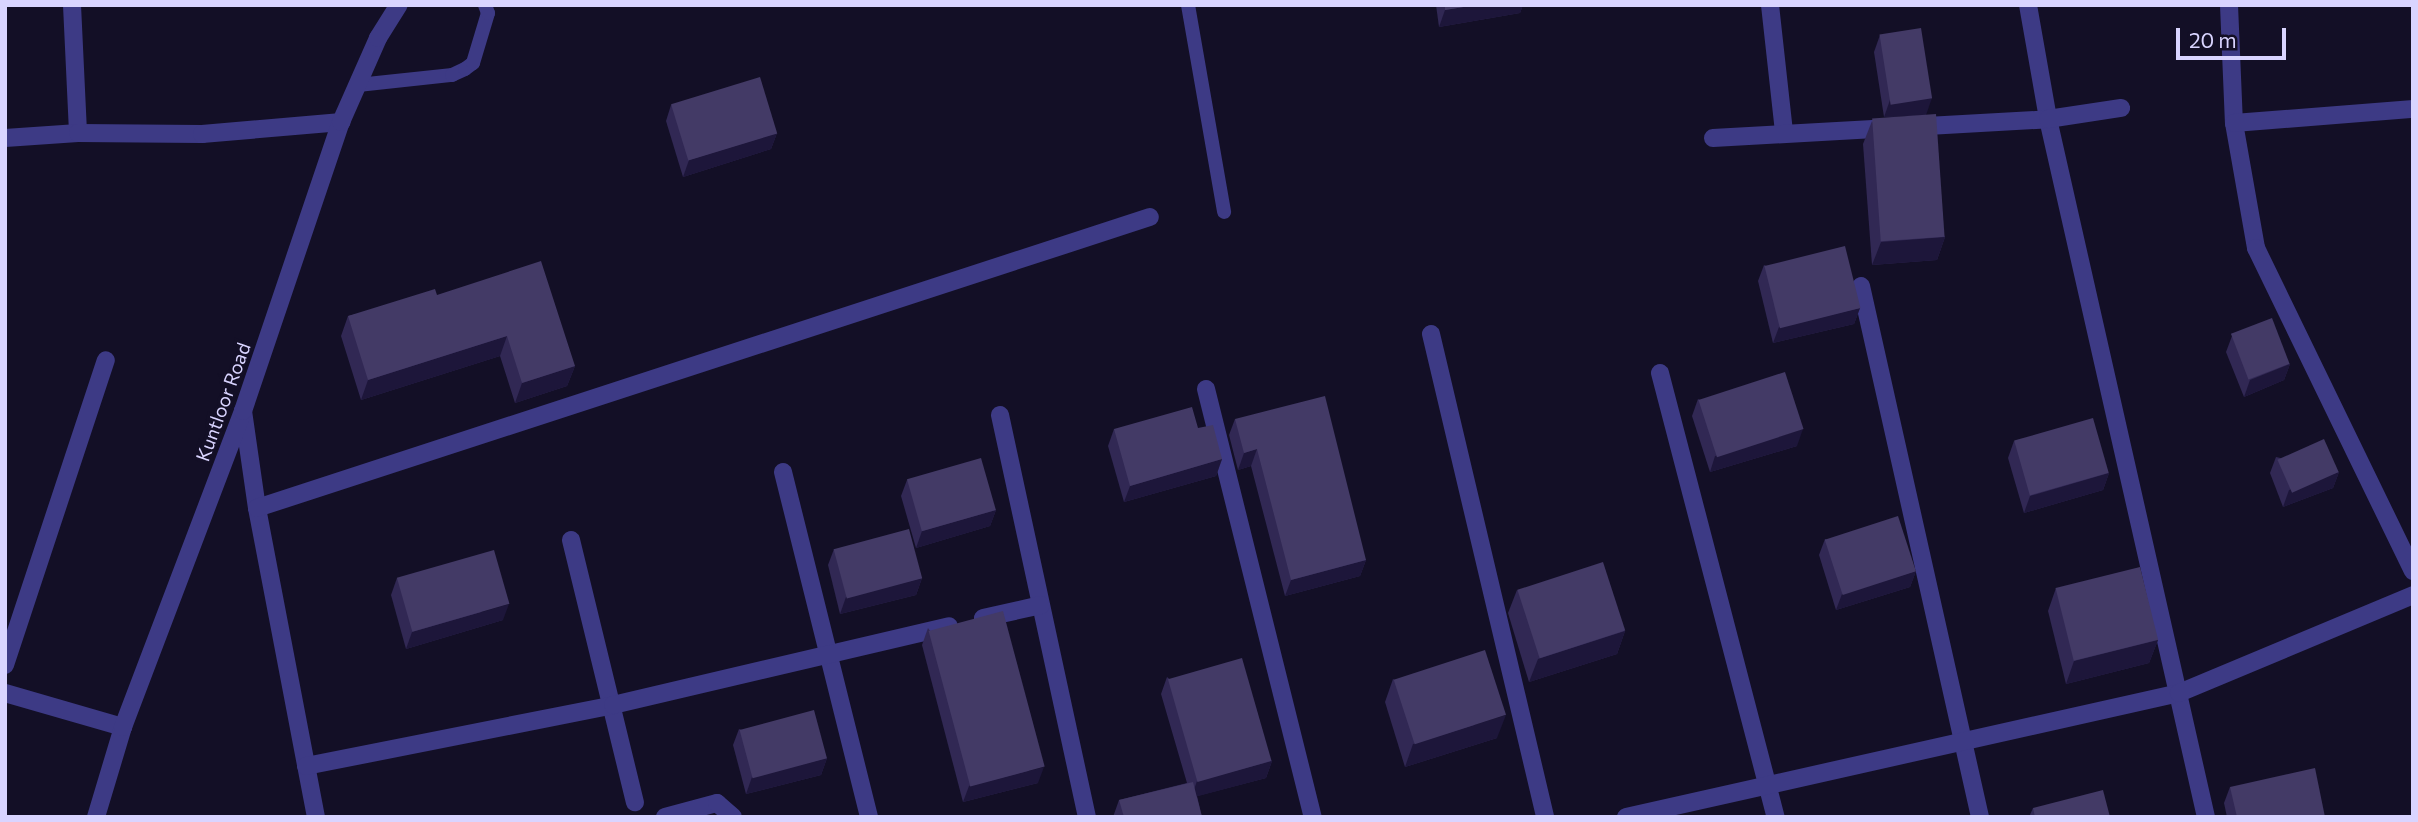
<!DOCTYPE html>
<style>
body{margin:0}
#map{position:relative;width:2418px;height:822px;overflow:hidden;background:#130f26;font-family:Commissioner,sans-serif}
div>[style]{position:absolute}
[style*='--x']{left:calc(var(--x)*1px);top:calc(var(--y)*1px);width:calc(var(--w)*1px);rotate:calc(var(--a)*1deg)}
.service>*{height:14px;margin:-7px;padding:0 7px;transform-origin:7px;border-radius:7px;background:#3d3a85}
.minor>*{height:18px;margin:-9px;padding:0 9px;transform-origin:9px;border-radius:9px;background:#3d3a85}
.tertiary>*{height:18px;margin:-9px;padding:0 9px;transform-origin:9px;border-radius:9px;background:#3d3a85}
.wall>*{inset:0;background:#312854}
.shaded-wall>*{inset:0;background:#1d163a}
.building>*{inset:0;background:#433a66;transform-origin:0 0}
span{translate:-50% -50%;white-space:nowrap;text-align:center;line-height:1.15;-webkit-text-stroke:7px #130f26;paint-order:stroke}
.street-label{font-size:19px;color:#d9d4ff}
.frame{position:absolute;inset:0;border:7px solid #d9d4ff;pointer-events:none}
.scale{position:absolute;left:2176px;top:28px;width:110px;height:32px;box-sizing:border-box;border:4px solid #d9d4ff;border-top:0;padding-left:9px;font-size:21px;line-height:24px;white-space:nowrap;color:#d9d4ff;-webkit-text-stroke:5px #130f26;paint-order:stroke}
</style>
<div id="map">
<div class="service">
<div style="--x:1188;--y:5;--w:210;--a:80.1"></div>
<div style="--x:358;--y:85;--w:95;--a:-6.1"></div>
<div style="--x:452;--y:75;--w:14;--a:-25"></div>
<div style="--x:465;--y:69;--w:10;--a:-37"></div>
<div style="--x:473;--y:63;--w:52;--a:-73.3"></div>
<div style="--x:488;--y:13;--w:9;--a:-111"></div>
</div>
<div class="minor">
<div style="--x:72;--y:5;--w:128;--a:87.3"></div>
<div style="--x:1770;--y:5;--w:127;--a:83.7"></div>
<div style="--x:2028;--y:5;--w:116;--a:80"></div>
<div style="--x:2048;--y:119;--w:716;--a:77.25"></div>
<div style="--x:2229;--y:5;--w:118;--a:87.6"></div>
<div style="--x:2234;--y:123;--w:127;--a:80"></div>
<div style="--x:2256;--y:248;--w:359;--a:64.1"></div>
<div style="--x:2234;--y:123;--w:180;--a:-4.5"></div>
<div style="--x:5;--y:138;--w:73;--a:-3.9"></div>
<div style="--x:78;--y:133;--w:124;--a:0.5"></div>
<div style="--x:202;--y:134;--w:140;--a:-4.9"></div>
<div style="--x:1713;--y:138;--w:336;--a:-3.2"></div>
<div style="--x:2048;--y:119;--w:74;--a:-8.6"></div>
<div style="--x:1861;--y:286;--w:544;--a:77.37"></div>
<div style="--x:1431;--y:334;--w:496;--a:76.7"></div>
<div style="--x:1660;--y:373;--w:459;--a:75.4"></div>
<div style="--x:1206;--y:389;--w:441;--a:76"></div>
<div style="--x:243;--y:411;--w:98;--a:81.8"></div>
<div style="--x:257;--y:508;--w:315;--a:79.2"></div>
<div style="--x:1000;--y:415;--w:411;--a:77.8"></div>
<div style="--x:783;--y:472;--w:356;--a:76"></div>
<div style="--x:257;--y:508;--w:939;--a:-18.05"></div>
<div style="--x:571;--y:540;--w:270;--a:76.3"></div>
<div style="--x:983;--y:618;--w:59;--a:-12.6"></div>
<div style="--x:5;--y:665;--w:321;--a:-71.7"></div>
<div style="--x:5;--y:693;--w:123;--a:16.1"></div>
<div style="--x:306;--y:766;--w:313;--a:-11.2"></div>
<div style="--x:613;--y:705;--w:345;--a:-13.2"></div>
<div style="--x:665;--y:817;--w:54;--a:-15.1"></div>
<div style="--x:717;--y:803;--w:21;--a:41"></div>
<div style="--x:1626;--y:817;--w:567;--a:-12.64"></div>
<div style="--x:2179;--y:693;--w:254;--a:-22.7"></div>
</div>
<div class="tertiary">
<div style="--x:96;--y:817;--w:94;--a:-73.3"></div>
<div style="--x:123;--y:727;--w:338;--a:-69.2"></div>
<div style="--x:243;--y:411;--w:305;--a:-71.3"></div>
<div style="--x:341;--y:122;--w:92;--a:-66.2"></div>
<div style="--x:378;--y:38;--w:39;--a:-58"></div>
</div>
<div class="wall">
<div style="clip-path:polygon(1436px 5px,1523px 5px,1520px 13px,1439px 27px)"></div>
<div style="clip-path:polygon(1880px 35px,1926px 115px,1884px 117px,1874px 52px)"></div>
<div style="clip-path:polygon(671px 105px,777px 133px,771px 149px,683px 177px,666px 121px)"></div>
<div style="clip-path:polygon(1872px 121px,1945px 237px,1937px 260px,1872px 265px,1863px 144px)"></div>
<div style="clip-path:polygon(1764px 265px,1860px 308px,1854px 324px,1773px 343px,1758px 281px)"></div>
<div style="clip-path:polygon(437px 295px,575px 366px,567px 386px,515px 403px,500px 356px,361px 400px,341px 336px,348px 316px)"></div>
<div style="clip-path:polygon(2232px 336px,2290px 364px,2284px 380px,2244px 397px,2226px 352px)"></div>
<div style="clip-path:polygon(1698px 399px,1797px 446px,1710px 472px,1692px 416px)"></div>
<div style="clip-path:polygon(1235px 419px,1366px 560px,1360px 576px,1285px 596px,1251px 466px,1238px 470px,1229px 435px)"></div>
<div style="clip-path:polygon(1198px 428px,1222px 459px,1216px 476px,1124px 502px,1108px 446px,1114px 429px)"></div>
<div style="clip-path:polygon(2014px 441px,2109px 473px,2103px 490px,2024px 513px,2008px 458px)"></div>
<div style="clip-path:polygon(2276px 457px,2339px 472px,2333px 488px,2283px 507px,2270px 473px)"></div>
<div style="clip-path:polygon(907px 480px,996px 510px,990px 526px,916px 548px,901px 496px)"></div>
<div style="clip-path:polygon(1825px 539px,1916px 571px,1910px 587px,1836px 610px,1819px 555px)"></div>
<div style="clip-path:polygon(834px 549px,922px 578px,916px 595px,840px 614px,828px 565px)"></div>
<div style="clip-path:polygon(397px 578px,503px 620px,406px 649px,391px 595px)"></div>
<div style="clip-path:polygon(2056px 588px,2158px 640px,2149px 663px,2066px 684px,2048px 611px)"></div>
<div style="clip-path:polygon(1517px 590px,1625px 631px,1617px 654px,1529px 682px,1508px 613px)"></div>
<div style="clip-path:polygon(928px 628px,1038px 783px,963px 802px,922px 645px)"></div>
<div style="clip-path:polygon(1167px 677px,1272px 761px,1266px 778px,1197px 796px,1202px 817px,1113px 817px,1119px 800px,1187px 783px,1161px 694px)"></div>
<div style="clip-path:polygon(1393px 679px,1497px 738px,1405px 767px,1385px 702px)"></div>
<div style="clip-path:polygon(739px 729px,827px 758px,821px 775px,746px 794px,733px 745px)"></div>
<div style="clip-path:polygon(2230px 787px,2325px 817px,2227px 817px,2224px 803px)"></div>
<div style="clip-path:polygon(2033px 808px,2110px 817px,2029px 817px)"></div>
</div>
<div class="shaded-wall">
<div style="clip-path:polygon(1476px 5px,1523px 5px,1520px 13px,1439px 27px,1445px 10px)"></div>
<div style="clip-path:polygon(1932px 98px,1926px 115px,1884px 117px,1890px 100px)"></div>
<div style="clip-path:polygon(777px 133px,771px 149px,683px 177px,689px 160px)"></div>
<div style="clip-path:polygon(1945px 237px,1937px 260px,1872px 265px,1881px 242px)"></div>
<div style="clip-path:polygon(1860px 308px,1854px 324px,1773px 343px,1779px 327px)"></div>
<div style="clip-path:polygon(507px 336px,500px 356px,361px 400px,368px 380px)"></div>
<div style="clip-path:polygon(2290px 364px,2284px 380px,2244px 397px,2250px 380px)"></div>
<div style="clip-path:polygon(575px 366px,567px 386px,515px 403px,522px 383px)"></div>
<div style="clip-path:polygon(1803px 429px,1797px 446px,1710px 472px,1715px 456px)"></div>
<div style="clip-path:polygon(1257px 449px,1251px 466px,1238px 470px,1244px 453px)"></div>
<div style="clip-path:polygon(1222px 459px,1216px 476px,1124px 502px,1130px 486px)"></div>
<div style="clip-path:polygon(2339px 472px,2333px 488px,2283px 507px,2289px 490px)"></div>
<div style="clip-path:polygon(2109px 473px,2103px 490px,2024px 513px,2030px 496px)"></div>
<div style="clip-path:polygon(996px 510px,990px 526px,916px 548px,922px 531px)"></div>
<div style="clip-path:polygon(1366px 560px,1360px 576px,1285px 596px,1291px 580px)"></div>
<div style="clip-path:polygon(1916px 571px,1910px 587px,1836px 610px,1842px 594px)"></div>
<div style="clip-path:polygon(922px 578px,916px 595px,840px 614px,846px 597px)"></div>
<div style="clip-path:polygon(509px 604px,503px 620px,406px 649px,412px 632px)"></div>
<div style="clip-path:polygon(1625px 631px,1617px 654px,1529px 682px,1538px 659px)"></div>
<div style="clip-path:polygon(2158px 640px,2149px 663px,2066px 684px,2074px 661px)"></div>
<div style="clip-path:polygon(1506px 715px,1497px 738px,1405px 767px,1413px 744px)"></div>
<div style="clip-path:polygon(827px 758px,821px 775px,746px 794px,752px 777px)"></div>
<div style="clip-path:polygon(1272px 761px,1266px 778px,1191px 798px,1197px 781px)"></div>
<div style="clip-path:polygon(1044px 767px,1038px 783px,963px 802px,969px 786px)"></div>
</div>
<div class="building">
<div style="clip-path:polygon(1445px 5px,1476px 5px,1445px 10px)"></div>
<div style="left:1921px;top:28px;width:71px;height:42px;rotate:81deg"></div>
<div style="left:760px;top:77px;width:59px;height:93px;rotate:73deg"></div>
<div style="left:1936px;top:114px;width:123px;height:64px;rotate:86deg"></div>
<div style="left:1845px;top:246px;width:64px;height:83px;rotate:76deg"></div>
<div style="clip-path:polygon(541px 261px,575px 366px,522px 383px,507px 336px,368px 380px,348px 316px,435px 289px,437px 295px)"></div>
<div style="left:2272px;top:318px;width:49px;height:44px;rotate:69deg"></div>
<div style="left:1785px;top:372px;width:60px;height:91px;rotate:72deg"></div>
<div style="clip-path:polygon(1325px 396px,1366px 560px,1291px 580px,1257px 449px,1244px 453px,1235px 419px)"></div>
<div style="clip-path:polygon(1192px 407px,1198px 428px,1213px 425px,1222px 459px,1130px 486px,1114px 429px)"></div>
<div style="left:2093px;top:418px;width:57px;height:82px;rotate:74deg"></div>
<div style="left:2324px;top:439px;width:36px;height:51px;rotate:66deg"></div>
<div style="left:981px;top:458px;width:54px;height:77px;rotate:74deg"></div>
<div style="left:1898px;top:516px;width:58px;height:77px;rotate:72deg"></div>
<div style="left:909px;top:529px;width:51px;height:78px;rotate:75deg"></div>
<div style="left:494px;top:550px;width:56px;height:101px;rotate:74deg"></div>
<div style="left:1603px;top:562px;width:72px;height:90px;rotate:72deg"></div>
<div style="left:2140px;top:567px;width:75px;height:87px;rotate:76deg"></div>
<div style="left:1003px;top:611px;width:161px;height:77px;rotate:75deg"></div>
<div style="left:1485px;top:650px;width:68px;height:96px;rotate:72deg"></div>
<div style="left:1242px;top:658px;width:107px;height:77px;rotate:74deg"></div>
<div style="left:814px;top:710px;width:50px;height:77px;rotate:75deg"></div>
<div style="clip-path:polygon(2315px 768px,2325px 817px,2237px 817px,2230px 787px)"></div>
<div style="clip-path:polygon(1193px 782px,1202px 817px,1124px 817px,1119px 800px)"></div>
<div style="clip-path:polygon(2103px 790px,2110px 817px,2035px 817px,2033px 808px)"></div>
</div>
<div class="street-label">
<span style="left:223px;top:402px;rotate:-70deg">Kuntloor Road</span>
</div>
<div class="frame"></div>
<div class="scale">20 m</div>
</div>
